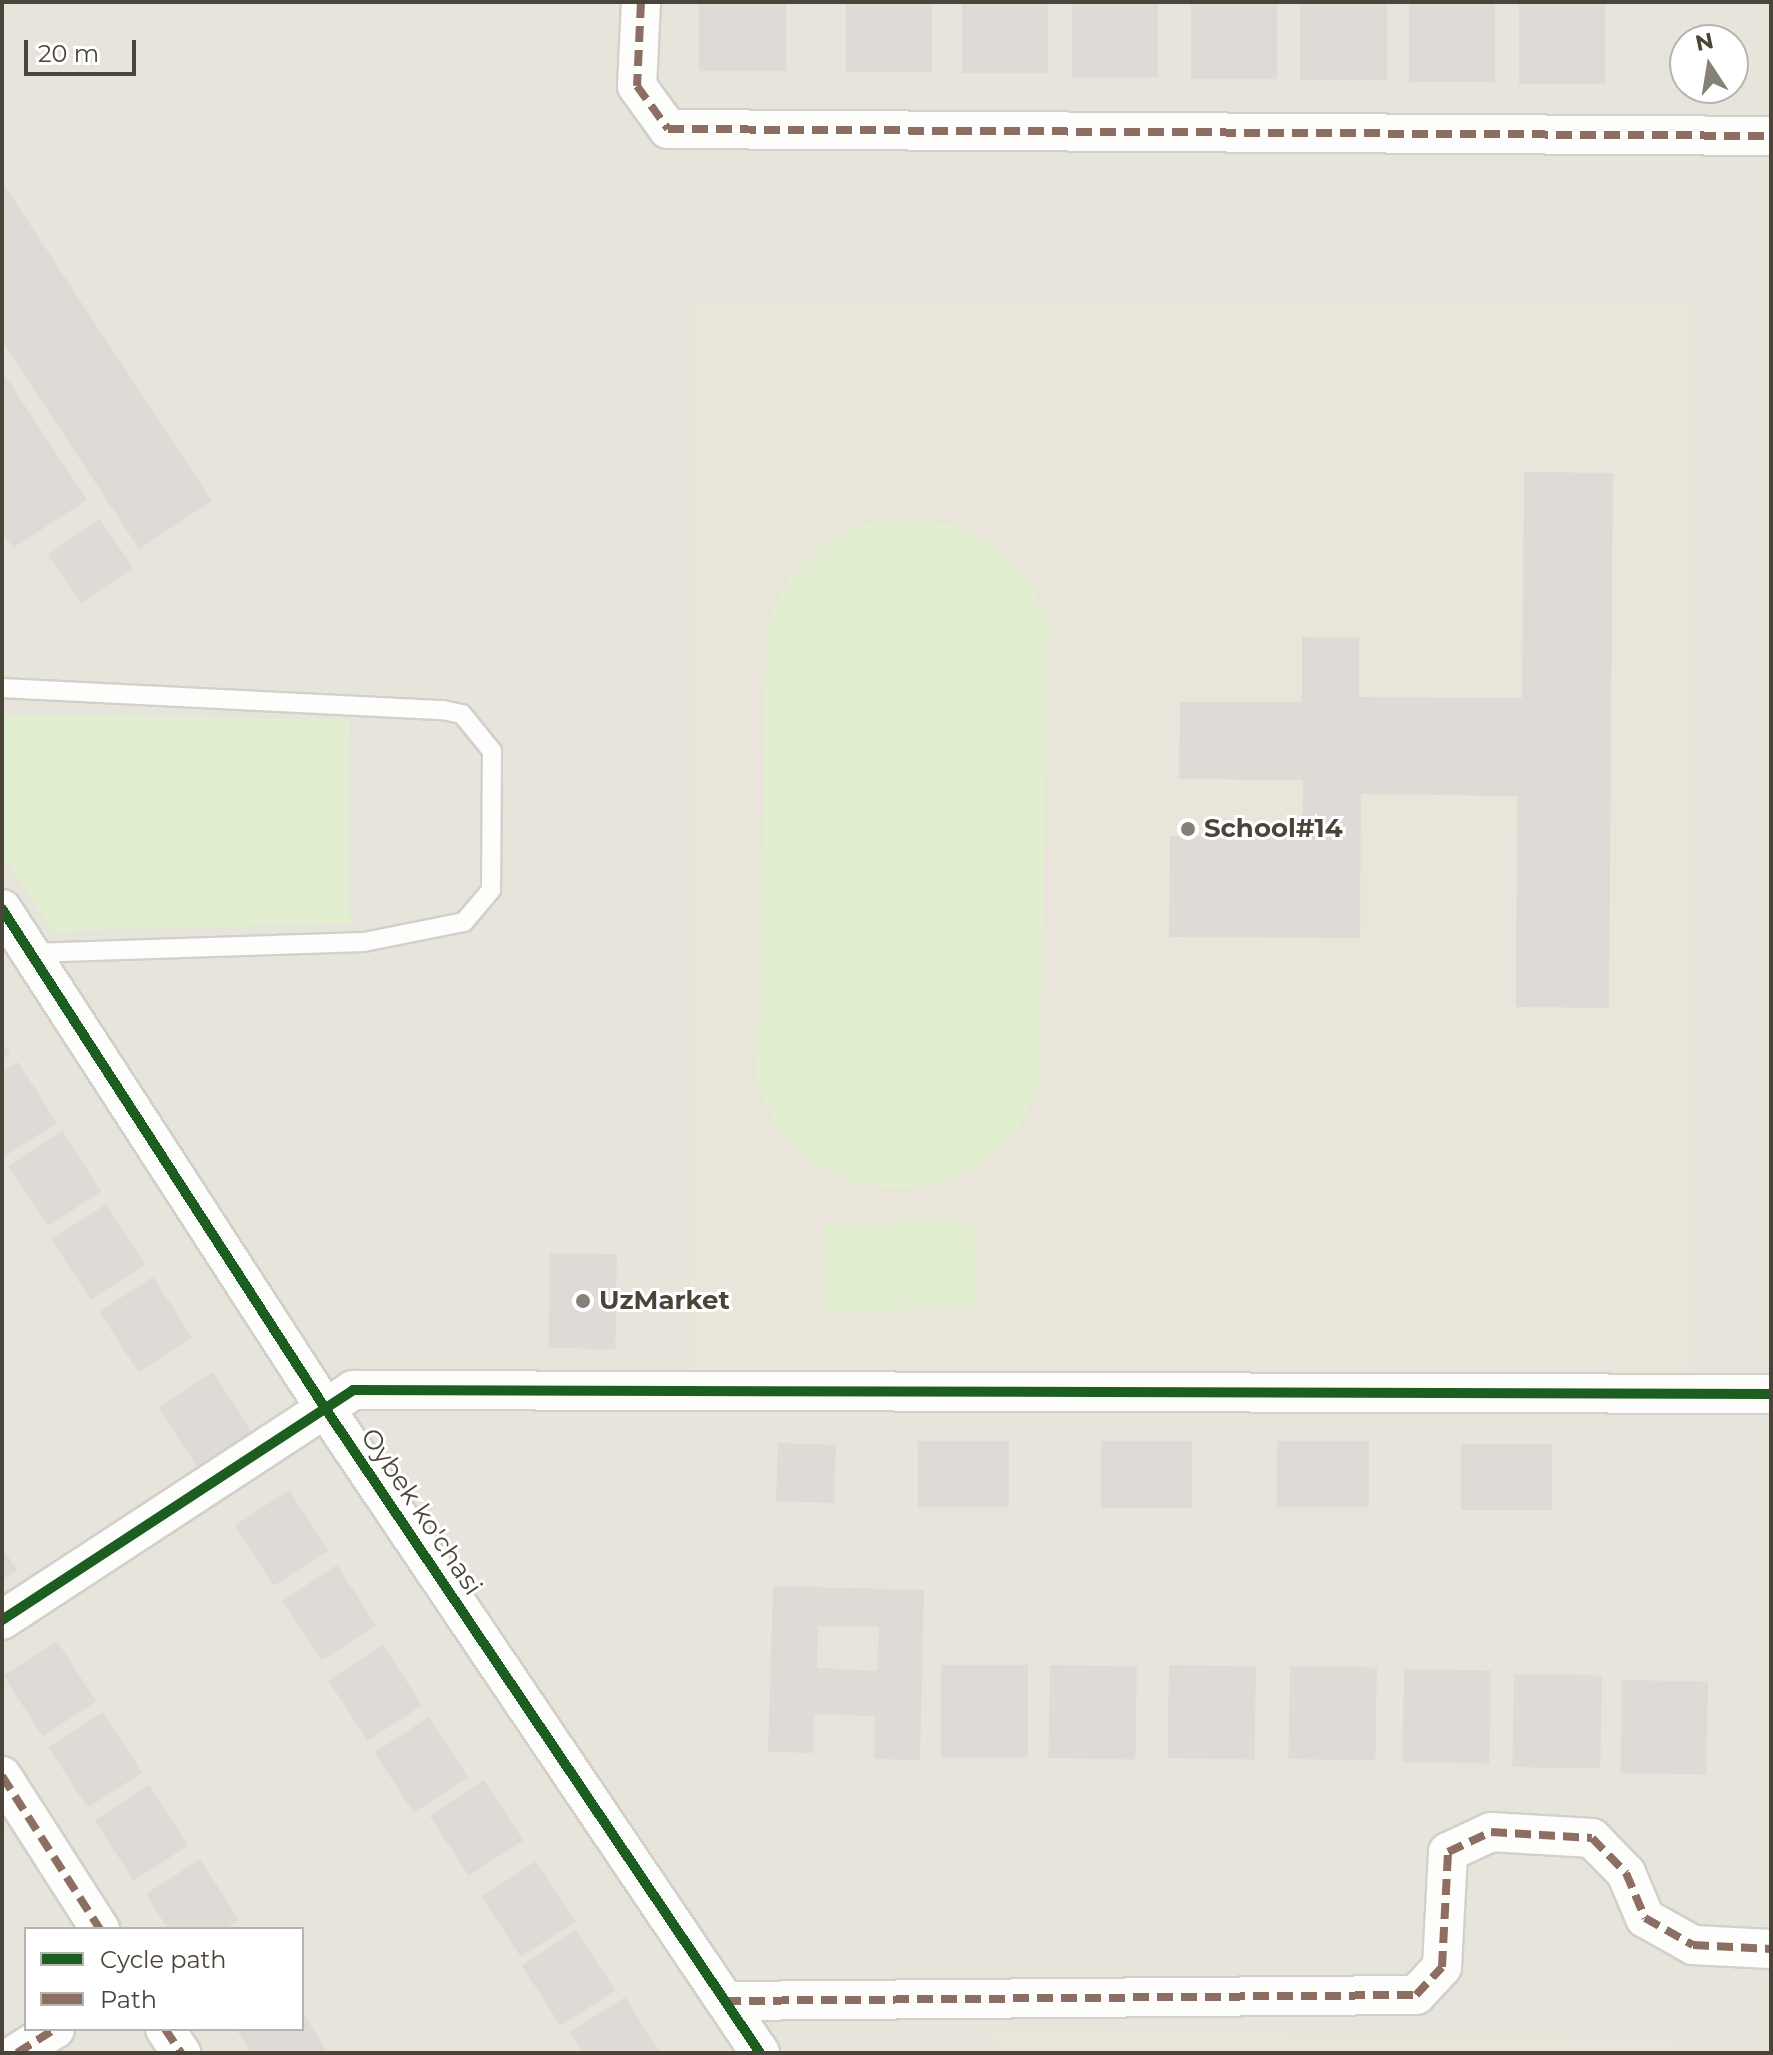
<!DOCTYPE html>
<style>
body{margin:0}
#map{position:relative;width:1773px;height:2055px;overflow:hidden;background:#f4f2ee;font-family:Montserrat,sans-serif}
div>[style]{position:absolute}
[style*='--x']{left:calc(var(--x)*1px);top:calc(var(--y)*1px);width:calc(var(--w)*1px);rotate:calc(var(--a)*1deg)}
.residential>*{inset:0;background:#e7e4dc}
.education>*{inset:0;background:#eae5da;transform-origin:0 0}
.green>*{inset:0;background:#e1eecf;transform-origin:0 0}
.building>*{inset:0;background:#dedbd6;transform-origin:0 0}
.roads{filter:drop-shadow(2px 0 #d2d0cb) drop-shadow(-2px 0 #d2d0cb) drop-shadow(0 2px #d2d0cb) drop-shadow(0 -2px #d2d0cb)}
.service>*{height:18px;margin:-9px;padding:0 9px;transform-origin:9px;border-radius:9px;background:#fdfdfc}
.minor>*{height:38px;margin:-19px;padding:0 19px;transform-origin:19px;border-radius:19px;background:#fdfdfc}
.quiet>*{height:8px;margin-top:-4px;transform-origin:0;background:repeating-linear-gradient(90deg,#8d6e63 0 16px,transparent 0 24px)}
.cycleway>*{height:10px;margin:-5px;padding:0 5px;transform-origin:5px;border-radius:5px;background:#1b5e20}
.dots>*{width:22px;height:22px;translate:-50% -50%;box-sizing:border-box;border:4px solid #fff;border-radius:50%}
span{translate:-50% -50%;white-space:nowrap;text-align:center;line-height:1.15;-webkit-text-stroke:6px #fff;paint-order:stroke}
.poi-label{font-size:26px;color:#4b4439;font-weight:700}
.left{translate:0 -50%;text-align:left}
.street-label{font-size:26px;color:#4b4439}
.frame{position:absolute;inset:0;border:4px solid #4b4439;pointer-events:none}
.legend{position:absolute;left:24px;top:1927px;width:280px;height:104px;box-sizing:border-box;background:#fff;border:2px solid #b7b4b0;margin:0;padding:10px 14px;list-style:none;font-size:24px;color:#4b4439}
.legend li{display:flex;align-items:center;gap:16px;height:40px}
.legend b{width:40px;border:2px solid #b7b4b0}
.north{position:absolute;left:1669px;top:24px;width:80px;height:80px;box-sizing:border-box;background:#fff;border:2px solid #b7b4b0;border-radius:50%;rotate:348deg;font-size:22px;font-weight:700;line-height:32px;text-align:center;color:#4b4439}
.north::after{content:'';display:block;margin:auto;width:28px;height:36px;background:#868178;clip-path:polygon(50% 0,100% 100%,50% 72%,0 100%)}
.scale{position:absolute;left:24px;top:40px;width:112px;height:36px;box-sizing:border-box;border:4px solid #4b4439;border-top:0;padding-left:10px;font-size:24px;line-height:28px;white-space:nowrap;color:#4b4439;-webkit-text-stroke:6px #fff;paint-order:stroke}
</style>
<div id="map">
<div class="residential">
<div style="clip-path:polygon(evenodd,2px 2px,1771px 2px,1771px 2053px,2px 2053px,2px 2px,1685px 40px,1733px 40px,1733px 88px,1685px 88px,1685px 40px,2px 2px,26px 1929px,302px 1929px,302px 2029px,26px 2029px,26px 1929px)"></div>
</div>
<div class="education">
<div style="left:1694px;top:299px;width:1079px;height:1003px;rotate:90deg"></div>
<div style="clip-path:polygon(981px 2026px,1732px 2042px,1732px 2053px,1000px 2053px)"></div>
</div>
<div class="green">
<div style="clip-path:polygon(910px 518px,957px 526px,998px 549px,1030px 584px,1049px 627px,1039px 1089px,1017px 1130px,983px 1162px,942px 1183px,895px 1189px,849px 1181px,809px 1159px,776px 1125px,757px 1083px,767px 622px,788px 579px,821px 546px,863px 524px)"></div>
<div style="clip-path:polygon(2px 715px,350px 719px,349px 924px,52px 931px,2px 854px)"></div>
<div style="left:974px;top:1221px;width:88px;height:150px;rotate:89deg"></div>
</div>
<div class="building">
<div style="left:699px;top:2px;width:87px;height:69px"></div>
<div style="left:846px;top:2px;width:86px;height:70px"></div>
<div style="left:962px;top:2px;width:86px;height:71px"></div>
<div style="left:1072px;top:2px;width:86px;height:75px"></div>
<div style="left:1191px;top:2px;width:86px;height:77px"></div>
<div style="left:1300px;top:2px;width:87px;height:78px"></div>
<div style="left:1409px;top:2px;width:86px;height:80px"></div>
<div style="left:1519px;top:2px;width:86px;height:82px"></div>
<div style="clip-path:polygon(2px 182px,212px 501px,139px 549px,2px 341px)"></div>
<div style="clip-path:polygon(2px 371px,87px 500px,13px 548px,2px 531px)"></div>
<div style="clip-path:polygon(1524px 472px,1613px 473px,1609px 1008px,1516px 1007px,1517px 796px,1361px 794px,1360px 938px,1169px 937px,1170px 836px,1302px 836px,1303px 780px,1179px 779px,1180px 702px,1302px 702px,1302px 637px,1359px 638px,1359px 697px,1522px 698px)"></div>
<div style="left:100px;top:519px;width:59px;height:63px;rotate:56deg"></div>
<div style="clip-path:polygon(2px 1041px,10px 1054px,2px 1059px)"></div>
<div style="clip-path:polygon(18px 1062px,57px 1123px,2px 1158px,2px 1072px)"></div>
<div style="left:62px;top:1131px;width:72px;height:64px;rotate:57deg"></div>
<div style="left:106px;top:1204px;width:72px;height:65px;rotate:57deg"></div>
<div style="left:550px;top:1253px;width:67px;height:95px;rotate:1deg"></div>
<div style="left:153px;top:1277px;width:72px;height:64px;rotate:57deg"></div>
<div style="left:213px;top:1372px;width:72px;height:65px;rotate:57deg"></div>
<div style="left:918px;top:1441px;width:91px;height:66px"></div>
<div style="left:1101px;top:1441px;width:91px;height:67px"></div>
<div style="left:1277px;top:1441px;width:92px;height:66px"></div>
<div style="left:778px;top:1443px;width:58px;height:58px;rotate:2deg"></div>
<div style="left:1552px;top:1444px;width:66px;height:91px;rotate:90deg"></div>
<div style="left:289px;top:1490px;width:72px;height:65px;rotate:57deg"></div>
<div style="clip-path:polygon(2px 1547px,17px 1570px,2px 1580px)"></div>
<div style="left:337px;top:1565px;width:72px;height:65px;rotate:57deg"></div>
<div style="clip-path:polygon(evenodd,773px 1586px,924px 1590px,920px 1760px,874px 1759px,875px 1716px,814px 1714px,813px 1753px,768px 1752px,773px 1586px,818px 1626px,879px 1627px,877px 1671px,817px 1668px,818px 1626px)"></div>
<div style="left:57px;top:1641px;width:72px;height:64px;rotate:57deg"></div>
<div style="left:383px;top:1645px;width:72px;height:65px;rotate:57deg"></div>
<div style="left:941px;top:1665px;width:87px;height:92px"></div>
<div style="left:1050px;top:1665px;width:87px;height:93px;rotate:1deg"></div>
<div style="left:1169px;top:1665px;width:87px;height:93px;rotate:1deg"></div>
<div style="left:1290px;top:1666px;width:87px;height:93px;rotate:1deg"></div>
<div style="left:1404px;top:1669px;width:87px;height:93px;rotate:1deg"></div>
<div style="left:1514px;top:1674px;width:88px;height:93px;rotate:1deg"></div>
<div style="left:1622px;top:1680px;width:86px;height:93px;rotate:1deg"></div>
<div style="left:103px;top:1712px;width:72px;height:65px;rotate:57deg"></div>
<div style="left:429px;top:1717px;width:72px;height:65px;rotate:57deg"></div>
<div style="left:484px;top:1780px;width:72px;height:65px;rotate:57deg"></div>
<div style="left:149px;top:1785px;width:72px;height:65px;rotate:57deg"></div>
<div style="clip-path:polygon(200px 1859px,239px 1920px,225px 1929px,168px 1929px,146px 1894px)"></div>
<div style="left:536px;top:1861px;width:72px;height:65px;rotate:57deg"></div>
<div style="left:576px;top:1930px;width:72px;height:65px;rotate:57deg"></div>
<div style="clip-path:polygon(625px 1997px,660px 2053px,583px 2053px,570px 2032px)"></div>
<div style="clip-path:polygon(302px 2012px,328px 2053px,251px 2053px,236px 2029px,302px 2029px)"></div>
</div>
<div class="roads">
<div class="service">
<div style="--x:2;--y:688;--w:442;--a:2.9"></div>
<div style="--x:443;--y:710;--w:19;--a:12"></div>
<div style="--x:462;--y:714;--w:48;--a:51"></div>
<div style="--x:492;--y:751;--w:139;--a:90.4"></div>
<div style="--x:491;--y:890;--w:42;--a:130.2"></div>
<div style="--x:464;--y:922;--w:102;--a:168.7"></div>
<div style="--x:364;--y:942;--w:333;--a:178.1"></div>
</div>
<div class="minor">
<div style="--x:641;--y:2;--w:84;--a:92.7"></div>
<div style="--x:637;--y:86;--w:53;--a:54.2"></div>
<div style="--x:668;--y:129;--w:1103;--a:0.36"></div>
<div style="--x:2;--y:909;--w:594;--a:57.09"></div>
<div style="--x:325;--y:1408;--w:778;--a:56"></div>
<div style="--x:2;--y:1620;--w:420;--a:-33.2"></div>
<div style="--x:353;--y:1390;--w:1418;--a:0.16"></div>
<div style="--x:2;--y:1776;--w:182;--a:57.4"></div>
<div style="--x:725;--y:2001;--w:691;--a:-0.5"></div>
<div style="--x:1416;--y:1995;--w:38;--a:-47"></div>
<div style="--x:1442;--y:1967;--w:115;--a:-87"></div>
<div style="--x:1448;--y:1852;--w:47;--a:-24.9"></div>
<div style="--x:1491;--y:1832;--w:101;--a:3.4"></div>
<div style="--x:1592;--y:1838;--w:49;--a:45.8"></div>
<div style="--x:1626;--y:1873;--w:49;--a:67.1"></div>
<div style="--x:1645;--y:1918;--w:55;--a:29.4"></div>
<div style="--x:1693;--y:1945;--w:78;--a:2.9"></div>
<div style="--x:165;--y:2029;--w:29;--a:56"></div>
<div style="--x:17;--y:2053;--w:45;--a:-32.3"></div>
</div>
</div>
<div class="quiet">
<div style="--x:641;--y:2;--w:84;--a:92.7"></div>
<div style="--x:637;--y:86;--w:53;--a:54.2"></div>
<div style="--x:668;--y:129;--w:1103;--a:0.36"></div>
<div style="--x:2;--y:1776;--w:182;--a:57.4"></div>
<div style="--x:725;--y:2001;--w:691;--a:-0.5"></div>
<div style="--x:1416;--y:1995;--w:38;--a:-47"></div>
<div style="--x:1442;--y:1967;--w:115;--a:-87"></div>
<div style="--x:1448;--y:1852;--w:47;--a:-24.9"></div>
<div style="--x:1491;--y:1832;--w:101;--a:3.4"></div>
<div style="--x:1592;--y:1838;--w:49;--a:45.8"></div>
<div style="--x:1626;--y:1873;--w:49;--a:67.1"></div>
<div style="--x:1645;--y:1918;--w:55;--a:29.4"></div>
<div style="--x:1693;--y:1945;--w:78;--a:2.9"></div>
<div style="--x:165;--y:2029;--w:29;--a:56"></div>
<div style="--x:17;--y:2053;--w:45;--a:-32.3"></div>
</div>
<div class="cycleway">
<div style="--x:2;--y:909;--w:594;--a:57.09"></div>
<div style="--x:325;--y:1408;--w:778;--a:56"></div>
<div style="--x:2;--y:1620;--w:420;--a:-33.2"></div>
<div style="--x:353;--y:1390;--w:1418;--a:0.16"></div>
</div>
<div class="dots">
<div style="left:1188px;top:829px;background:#868178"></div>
<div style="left:583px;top:1301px;background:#868178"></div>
</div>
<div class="poi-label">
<span class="left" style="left:1204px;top:829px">School#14</span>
<span class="left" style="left:599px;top:1301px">UzMarket</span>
</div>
<div class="street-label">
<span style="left:421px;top:1512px;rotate:56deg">Oybek ko'chasi</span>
</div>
<div class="frame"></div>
<ul class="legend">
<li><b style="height:10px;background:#1b5e20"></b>Cycle path</li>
<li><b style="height:10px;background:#8d6e63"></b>Path</li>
</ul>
<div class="north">N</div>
<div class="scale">20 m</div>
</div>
